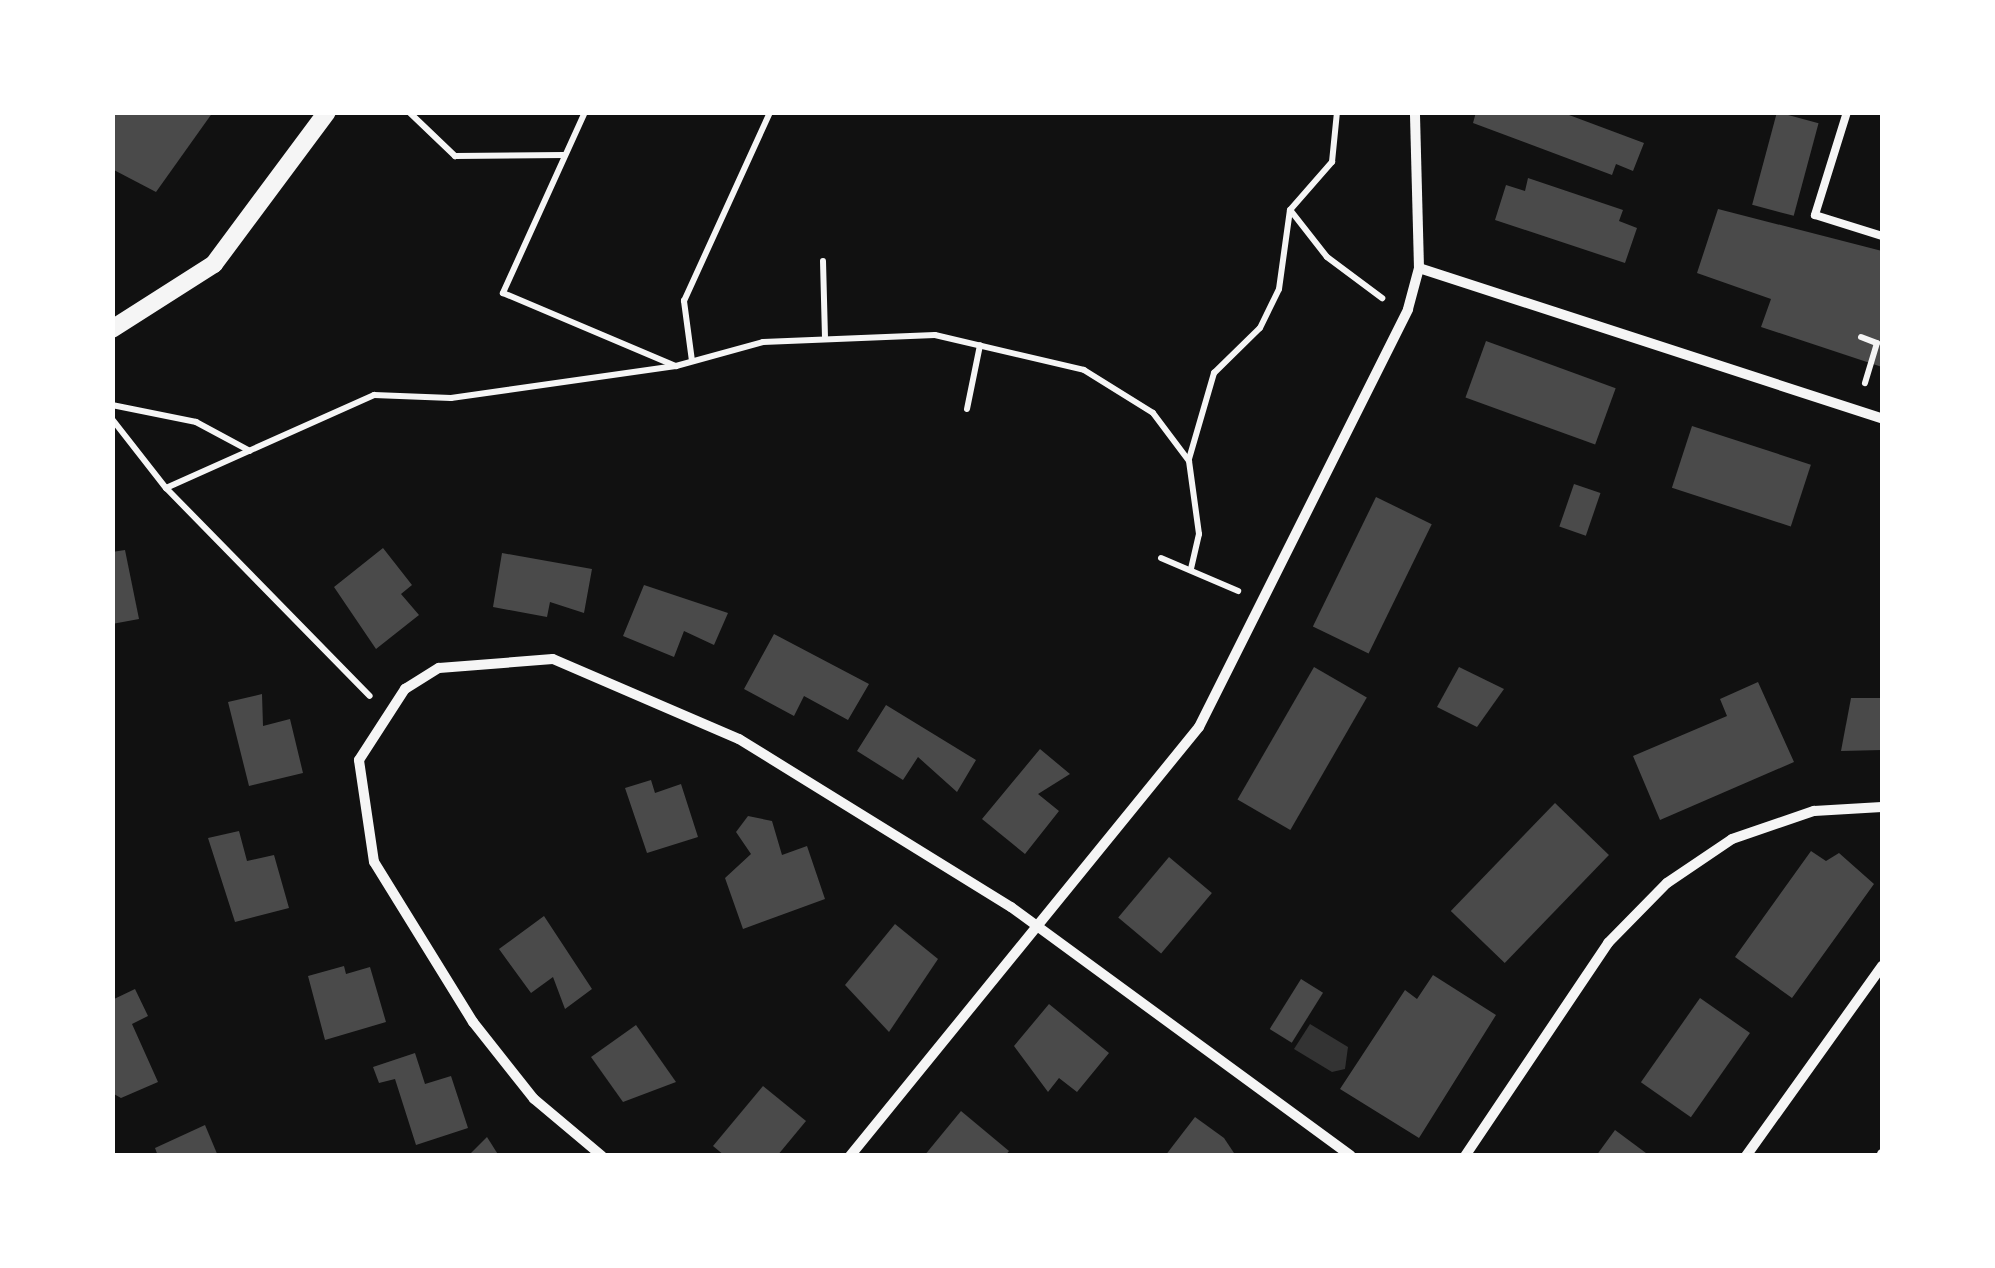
<!DOCTYPE html>
<style>
body{margin:0}
#map{position:relative;width:1995px;height:1268px;overflow:hidden;background:#111;font-family:Mulish,sans-serif}
div>[style]{position:absolute}
[style*='--x']{left:calc(var(--x)*1px);top:calc(var(--y)*1px);width:calc(var(--w)*1px);rotate:calc(var(--a)*1deg)}
.water>*{inset:0;background:#333}
.building>*{inset:0;background:#4a4a4a;transform-origin:0 0}
.path>*{height:6px;margin:-3px;padding:0 3px;transform-origin:3px;border-radius:3px;background:#f5f5f5}
.service>*{height:8px;margin:-4px;padding:0 4px;transform-origin:4px;border-radius:4px;background:#f5f5f5}
.minor>*{height:10px;margin:-5px;padding:0 5px;transform-origin:5px;border-radius:5px;background:#f5f5f5}
.tertiary>*{height:18px;margin:-9px;padding:0 9px;transform-origin:9px;border-radius:9px;background:#f5f5f5}
span{translate:-50% -50%;white-space:nowrap;text-align:center;line-height:1.15;-webkit-text-stroke:8px #fff;paint-order:stroke}
.frame{position:absolute;inset:0;border:115px solid #fff;pointer-events:none}
</style>
<div id="map">
<div class="water">
<div style="clip-path:polygon(1310px 1024px,1348px 1047px,1345px 1069px,1332px 1072px,1294px 1049px)"></div>
</div>
<div class="building">
<div style="clip-path:polygon(112px 112px,213px 112px,156px 192px,112px 169px)"></div>
<div style="clip-path:polygon(1476px 112px,1561px 112px,1644px 143px,1633px 171px,1616px 164px,1612px 175px,1473px 123px)"></div>
<div style="left:1777px;top:112px;width:43px;height:96px;rotate:15deg"></div>
<div style="clip-path:polygon(1528px 178px,1623px 210px,1619px 221px,1637px 228px,1625px 263px,1495px 220px,1506px 185px,1525px 191px)"></div>
<div style="clip-path:polygon(1718px 209px,1882px 251px,1882px 367px,1761px 327px,1771px 299px,1697px 273px)"></div>
<div style="left:1486px;top:341px;width:138px;height:60px;rotate:20deg"></div>
<div style="left:1692px;top:426px;width:125px;height:65px;rotate:18deg"></div>
<div style="left:1574px;top:484px;width:28px;height:45px;rotate:19deg"></div>
<div style="left:1376px;top:497px;width:62px;height:144px;rotate:26deg"></div>
<div style="clip-path:polygon(383px 548px,412px 585px,401px 594px,419px 615px,376px 649px,334px 587px)"></div>
<div style="clip-path:polygon(125px 550px,139px 619px,112px 624px,112px 552px)"></div>
<div style="clip-path:polygon(502px 553px,592px 569px,584px 613px,550px 602px,547px 617px,493px 607px)"></div>
<div style="clip-path:polygon(644px 585px,728px 613px,714px 645px,684px 631px,674px 657px,623px 636px)"></div>
<div style="clip-path:polygon(774px 634px,869px 684px,848px 720px,804px 696px,794px 716px,744px 689px)"></div>
<div style="left:1314px;top:667px;width:61px;height:153px;rotate:30deg"></div>
<div style="clip-path:polygon(1459px 667px,1504px 689px,1477px 727px,1437px 707px)"></div>
<div style="clip-path:polygon(1758px 682px,1794px 762px,1660px 820px,1633px 756px,1727px 716px,1720px 699px)"></div>
<div style="clip-path:polygon(262px 694px,263px 726px,290px 719px,303px 773px,249px 786px,228px 702px)"></div>
<div style="clip-path:polygon(1851px 698px,1882px 698px,1882px 750px,1841px 751px)"></div>
<div style="clip-path:polygon(886px 705px,976px 760px,957px 792px,918px 757px,903px 780px,857px 751px)"></div>
<div style="clip-path:polygon(1040px 749px,1070px 774px,1038px 794px,1059px 811px,1025px 854px,982px 819px)"></div>
<div style="clip-path:polygon(651px 780px,655px 793px,681px 784px,698px 837px,647px 853px,625px 788px)"></div>
<div style="left:1555px;top:803px;width:75px;height:150px;rotate:44deg"></div>
<div style="clip-path:polygon(748px 816px,772px 821px,782px 855px,807px 846px,825px 899px,743px 929px,725px 878px,751px 854px,736px 832px)"></div>
<div style="clip-path:polygon(239px 831px,247px 861px,274px 855px,289px 908px,235px 922px,208px 838px)"></div>
<div style="clip-path:polygon(1811px 851px,1826px 861px,1839px 853px,1874px 884px,1792px 998px,1735px 957px)"></div>
<div style="left:1169px;top:857px;width:56px;height:79px;rotate:40deg"></div>
<div style="clip-path:polygon(544px 916px,592px 989px,565px 1009px,553px 977px,531px 993px,499px 949px)"></div>
<div style="clip-path:polygon(895px 924px,938px 959px,889px 1032px,845px 985px)"></div>
<div style="clip-path:polygon(344px 966px,346px 974px,370px 967px,386px 1022px,325px 1040px,308px 976px)"></div>
<div style="clip-path:polygon(1433px 975px,1496px 1015px,1419px 1138px,1340px 1089px,1405px 990px,1417px 999px)"></div>
<div style="left:1301px;top:979px;width:26px;height:59px;rotate:32deg"></div>
<div style="clip-path:polygon(135px 989px,148px 1016px,132px 1024px,158px 1082px,121px 1098px,112px 1093px,112px 1000px)"></div>
<div style="left:1700px;top:998px;width:61px;height:103px;rotate:35deg"></div>
<div style="clip-path:polygon(1049px 1004px,1109px 1053px,1077px 1092px,1059px 1078px,1048px 1092px,1014px 1046px)"></div>
<div style="clip-path:polygon(636px 1025px,676px 1082px,623px 1102px,591px 1057px)"></div>
<div style="clip-path:polygon(415px 1053px,425px 1084px,451px 1076px,468px 1128px,416px 1145px,395px 1079px,379px 1083px,373px 1067px)"></div>
<div style="clip-path:polygon(763px 1086px,806px 1121px,777px 1156px,725px 1156px,713px 1146px)"></div>
<div style="clip-path:polygon(961px 1111px,1009px 1151px,1005px 1156px,924px 1156px)"></div>
<div style="clip-path:polygon(1195px 1117px,1224px 1138px,1236px 1156px,1165px 1156px)"></div>
<div style="clip-path:polygon(205px 1125px,218px 1156px,158px 1156px,155px 1148px)"></div>
<div style="clip-path:polygon(1615px 1130px,1650px 1156px,1596px 1156px)"></div>
<div style="clip-path:polygon(487px 1137px,499px 1156px,468px 1156px)"></div>
</div>
<div class="path">
<div style="--x:409;--y:112;--w:64;--a:43.7"></div>
<div style="--x:455;--y:156;--w:109;--a:-0.5"></div>
<div style="--x:585;--y:112;--w:199;--a:114.4"></div>
<div style="--x:503;--y:293;--w:188;--a:22.9"></div>
<div style="--x:676;--y:366;--w:90;--a:-15.4"></div>
<div style="--x:763;--y:342;--w:172;--a:-2.3"></div>
<div style="--x:935;--y:335;--w:153;--a:13.2"></div>
<div style="--x:1084;--y:370;--w:81;--a:31.9"></div>
<div style="--x:1153;--y:413;--w:60;--a:53.1"></div>
<div style="--x:1189;--y:461;--w:74;--a:82.2"></div>
<div style="--x:1199;--y:534;--w:37;--a:103"></div>
<div style="--x:1291;--y:211;--w:58;--a:52"></div>
<div style="--x:1327;--y:257;--w:69;--a:36.7"></div>
<div style="--x:823;--y:261;--w:75;--a:88.5"></div>
<div style="--x:1861;--y:337;--w:17;--a:21"></div>
<div style="--x:1877;--y:343;--w:42;--a:106.7"></div>
<div style="--x:692;--y:361;--w:61;--a:-97.6"></div>
<div style="--x:684;--y:301;--w:208;--a:-65.5"></div>
<div style="--x:112;--y:405;--w:86;--a:11.4"></div>
<div style="--x:196;--y:422;--w:61;--a:28.2"></div>
<div style="--x:967;--y:409;--w:65;--a:-78.5"></div>
<div style="--x:112;--y:419;--w:88;--a:52"></div>
<div style="--x:166;--y:488;--w:291;--a:45.6"></div>
<div style="--x:1189;--y:459;--w:90;--a:-73.8"></div>
<div style="--x:1214;--y:373;--w:64;--a:-44.4"></div>
<div style="--x:1260;--y:328;--w:43;--a:-64"></div>
<div style="--x:1279;--y:289;--w:80;--a:-82.1"></div>
<div style="--x:1290;--y:210;--w:64;--a:-48.8"></div>
<div style="--x:1332;--y:162;--w:50;--a:-84.3"></div>
<div style="--x:166;--y:488;--w:228;--a:-24.1"></div>
<div style="--x:374;--y:395;--w:77;--a:2.2"></div>
<div style="--x:451;--y:398;--w:227;--a:-8.1"></div>
<div style="--x:1161;--y:558;--w:84;--a:23.2"></div>
</div>
<div class="service">
<div style="--x:1847;--y:112;--w:108;--a:107.3"></div>
<div style="--x:1815;--y:215;--w:70;--a:17.4"></div>
</div>
<div class="minor">
<div style="--x:1419;--y:268;--w:487;--a:18"></div>
<div style="--x:602;--y:1156;--w:89;--a:-140"></div>
<div style="--x:534;--y:1099;--w:98;--a:-128.4"></div>
<div style="--x:473;--y:1022;--w:188;--a:-121.7"></div>
<div style="--x:374;--y:862;--w:103;--a:-98.4"></div>
<div style="--x:359;--y:760;--w:85;--a:-57.1"></div>
<div style="--x:405;--y:689;--w:40;--a:-32"></div>
<div style="--x:439;--y:668;--w:114;--a:-4.5"></div>
<div style="--x:553;--y:659;--w:202;--a:23.3"></div>
<div style="--x:739;--y:739;--w:320;--a:31.7"></div>
<div style="--x:1011;--y:907;--w:421;--a:36.2"></div>
<div style="--x:850;--y:1156;--w:553;--a:-50.87"></div>
<div style="--x:1199;--y:727;--w:467;--a:-63.4"></div>
<div style="--x:1408;--y:309;--w:42;--a:-75"></div>
<div style="--x:1419;--y:268;--w:156;--a:-91.5"></div>
<div style="--x:1465;--y:1156;--w:257;--a:-56.1"></div>
<div style="--x:1608;--y:943;--w:84;--a:-45.5"></div>
<div style="--x:1667;--y:883;--w:78;--a:-34.1"></div>
<div style="--x:1732;--y:839;--w:87;--a:-18.9"></div>
<div style="--x:1814;--y:811;--w:68;--a:-3.4"></div>
<div style="--x:1746;--y:1156;--w:234;--a:-54.4"></div>
<div style="--x:1882;--y:1156;--w:2;--a:-90"></div>
</div>
<div class="tertiary">
<div style="--x:112;--y:329;--w:121;--a:-32.5"></div>
<div style="--x:214;--y:264;--w:189;--a:-53.4"></div>
</div>
<div class="frame"></div>
</div>
